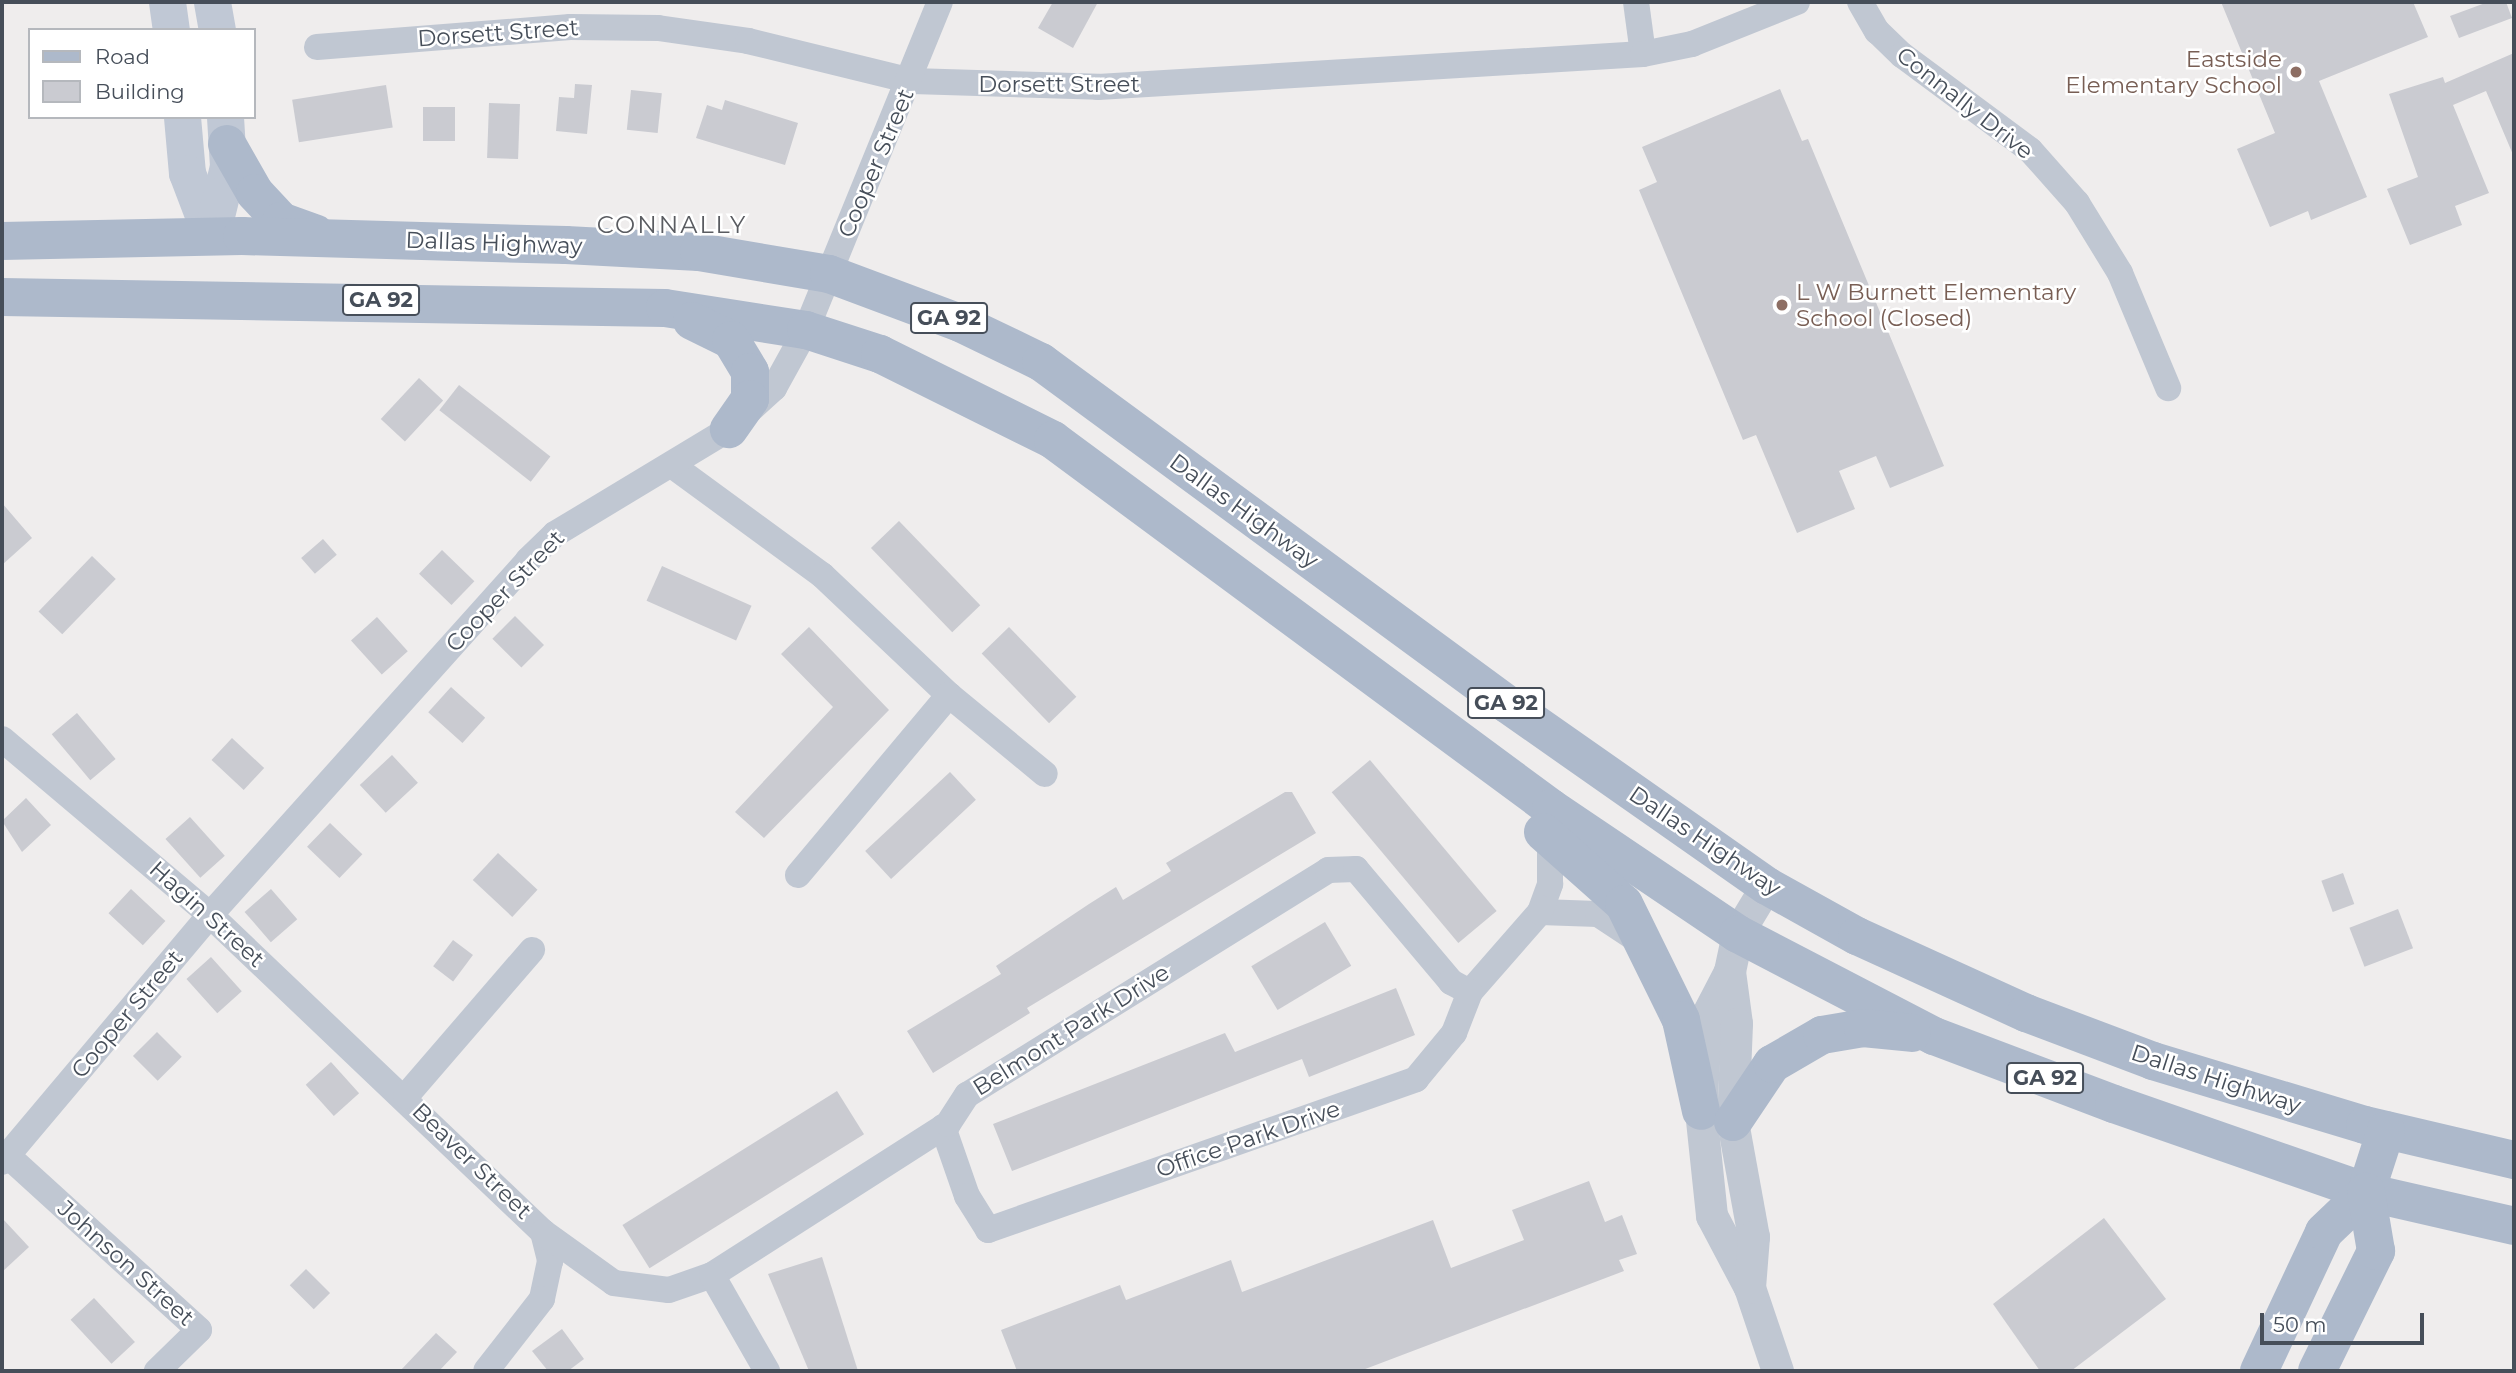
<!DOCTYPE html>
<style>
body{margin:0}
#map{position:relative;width:2516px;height:1373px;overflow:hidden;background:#efeded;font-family:Montserrat,sans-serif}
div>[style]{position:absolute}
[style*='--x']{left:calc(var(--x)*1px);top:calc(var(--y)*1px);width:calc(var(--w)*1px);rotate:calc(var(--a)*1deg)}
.building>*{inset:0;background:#cacbd1;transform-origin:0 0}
.minor>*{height:26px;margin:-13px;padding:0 13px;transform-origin:13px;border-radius:13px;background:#c0c7d2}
.tertiary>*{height:32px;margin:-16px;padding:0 16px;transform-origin:16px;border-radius:16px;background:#c0c7d2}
.secondary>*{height:37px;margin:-18.5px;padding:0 18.5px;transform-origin:18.5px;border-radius:18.5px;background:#c0c8d5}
.primary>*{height:38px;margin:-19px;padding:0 19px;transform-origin:19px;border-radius:19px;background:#adb9cb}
.dots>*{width:19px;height:19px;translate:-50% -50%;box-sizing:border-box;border:4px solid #fff;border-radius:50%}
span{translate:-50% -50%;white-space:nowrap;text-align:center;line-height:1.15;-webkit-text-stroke:5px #fff;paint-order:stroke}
.shield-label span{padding:2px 5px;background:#fff;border:2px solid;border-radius:5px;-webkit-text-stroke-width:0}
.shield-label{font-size:21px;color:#464e59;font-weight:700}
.street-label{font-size:23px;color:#464e59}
.education-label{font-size:23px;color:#785e54}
.right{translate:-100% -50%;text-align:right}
.left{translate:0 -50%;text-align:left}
.neighbourhood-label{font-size:24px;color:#5a5c61;letter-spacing:2px}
.frame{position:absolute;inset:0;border:4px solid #464e59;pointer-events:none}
.legend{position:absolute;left:28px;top:28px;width:228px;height:91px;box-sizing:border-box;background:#fff;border:2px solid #b5b8bd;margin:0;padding:9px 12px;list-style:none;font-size:21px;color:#464e59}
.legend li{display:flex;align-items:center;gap:14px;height:35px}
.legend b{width:35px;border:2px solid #b5b8bd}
.scale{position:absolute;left:2260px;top:1313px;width:164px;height:32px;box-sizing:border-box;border:4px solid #464e59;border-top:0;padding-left:9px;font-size:21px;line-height:24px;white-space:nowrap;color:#464e59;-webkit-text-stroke:5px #fff;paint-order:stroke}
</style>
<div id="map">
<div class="building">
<div style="clip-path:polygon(1053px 2px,1098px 2px,1073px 48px,1038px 28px)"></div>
<div style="clip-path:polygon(2221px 2px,2413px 2px,2428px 37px,2319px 81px,2367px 197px,2311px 220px,2308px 211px,2270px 227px,2237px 149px,2275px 133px)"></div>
<div style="clip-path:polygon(2488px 2px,2506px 2px,2512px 18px,2459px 38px,2450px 16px)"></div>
<div style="clip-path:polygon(2514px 53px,2514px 157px,2486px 91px,2453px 105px,2489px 193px,2455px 206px,2462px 225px,2410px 245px,2387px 189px,2418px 177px,2389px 94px,2443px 77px,2445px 83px)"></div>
<div style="clip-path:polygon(575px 84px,592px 85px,587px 134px,556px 131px,559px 97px,574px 98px)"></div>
<div style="left:386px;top:85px;width:43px;height:95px;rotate:81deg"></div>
<div style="clip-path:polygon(1780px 89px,1802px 141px,1808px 139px,1944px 466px,1890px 488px,1876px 456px,1839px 471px,1855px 509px,1797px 533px,1756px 435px,1743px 440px,1639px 190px,1657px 182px,1642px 147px)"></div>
<div style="left:631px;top:90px;width:31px;height:40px;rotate:6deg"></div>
<div style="clip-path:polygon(725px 100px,798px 123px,785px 165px,696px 138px,707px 105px,722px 110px)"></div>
<div style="left:489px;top:103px;width:31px;height:55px;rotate:2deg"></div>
<div style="left:423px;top:107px;width:32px;height:34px"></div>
<div style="left:419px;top:378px;width:33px;height:56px;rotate:43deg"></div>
<div style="left:459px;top:385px;width:116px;height:32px;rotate:38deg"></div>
<div style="clip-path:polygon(2px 503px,32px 538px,2px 565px)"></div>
<div style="left:899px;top:521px;width:117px;height:39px;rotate:46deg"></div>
<div style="left:323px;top:539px;width:21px;height:29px;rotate:49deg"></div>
<div style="left:442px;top:550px;width:45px;height:33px;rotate:44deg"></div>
<div style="left:92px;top:556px;width:33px;height:77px;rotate:44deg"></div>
<div style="left:662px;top:566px;width:98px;height:38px;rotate:24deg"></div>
<div style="left:515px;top:616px;width:41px;height:32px;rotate:45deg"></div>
<div style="left:377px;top:617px;width:46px;height:35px;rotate:48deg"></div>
<div style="clip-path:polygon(809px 627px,889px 710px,764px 838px,735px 812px,833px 707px,781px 654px)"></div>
<div style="left:1009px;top:627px;width:97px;height:38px;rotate:46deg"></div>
<div style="left:451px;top:687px;width:46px;height:34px;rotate:42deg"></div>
<div style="left:77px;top:713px;width:60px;height:33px;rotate:50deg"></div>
<div style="left:232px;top:738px;width:44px;height:30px;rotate:43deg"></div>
<div style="left:392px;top:755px;width:38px;height:44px;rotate:47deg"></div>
<div style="left:1370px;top:760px;width:197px;height:50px;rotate:50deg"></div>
<div style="left:950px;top:772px;width:38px;height:116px;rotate:47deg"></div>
<div style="clip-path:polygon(1285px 792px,1292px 792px,1316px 833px,1027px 1008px,1030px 1013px,933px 1073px,907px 1031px,1001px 974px,996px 966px,1089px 904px,1116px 887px,1123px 900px,1171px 871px,1166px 863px)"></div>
<div style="clip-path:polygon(26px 798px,51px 825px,22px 852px,2px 821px)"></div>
<div style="left:190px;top:817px;width:52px;height:33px;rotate:48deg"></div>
<div style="left:330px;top:823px;width:45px;height:33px;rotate:44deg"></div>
<div style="left:498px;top:853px;width:54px;height:37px;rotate:43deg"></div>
<div style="left:2343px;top:873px;width:33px;height:23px;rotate:70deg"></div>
<div style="left:131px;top:889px;width:47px;height:33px;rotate:43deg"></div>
<div style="left:271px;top:889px;width:40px;height:35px;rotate:49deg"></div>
<div style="left:2398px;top:909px;width:42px;height:52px;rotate:69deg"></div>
<div style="left:1325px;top:922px;width:51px;height:86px;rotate:59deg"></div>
<div style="left:453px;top:940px;width:25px;height:33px;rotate:37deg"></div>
<div style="left:211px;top:957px;width:46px;height:33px;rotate:48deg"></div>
<div style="clip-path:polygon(1396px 988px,1415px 1035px,1309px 1077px,1302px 1059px,1012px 1171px,993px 1124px,1225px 1033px,1235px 1052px)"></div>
<div style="left:157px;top:1032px;width:35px;height:34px;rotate:45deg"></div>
<div style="left:331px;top:1062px;width:42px;height:34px;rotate:48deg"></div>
<div style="left:837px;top:1091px;width:51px;height:253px;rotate:58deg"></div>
<div style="clip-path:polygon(1589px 1181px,1605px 1222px,1622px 1215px,1637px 1254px,1619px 1260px,1624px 1271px,1360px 1371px,1017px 1371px,1001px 1330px,1120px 1285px,1126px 1300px,1231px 1260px,1242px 1292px,1433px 1220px,1451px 1268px,1524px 1240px,1512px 1210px)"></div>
<div style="clip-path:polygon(2px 1218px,29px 1247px,2px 1272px)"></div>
<div style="clip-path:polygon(2104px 1218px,2166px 1299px,2071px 1371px,2040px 1371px,1993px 1304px)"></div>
<div style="clip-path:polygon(822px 1257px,858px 1371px,809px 1371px,768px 1274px)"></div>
<div style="left:306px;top:1269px;width:34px;height:23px;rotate:45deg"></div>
<div style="left:94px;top:1298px;width:60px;height:32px;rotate:47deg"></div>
<div style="clip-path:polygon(562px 1329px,584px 1359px,568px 1371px,548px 1371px,532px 1351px)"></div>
<div style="clip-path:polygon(436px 1333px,457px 1352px,439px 1371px,400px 1371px)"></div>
</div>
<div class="minor">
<div style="--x:1636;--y:2;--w:52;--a:82.3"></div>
<div style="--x:1860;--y:2;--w:34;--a:60"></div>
<div style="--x:1877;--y:31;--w:35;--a:44"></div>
<div style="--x:1902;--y:55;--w:159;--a:36.6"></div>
<div style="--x:2030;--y:150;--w:71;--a:48.4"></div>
<div style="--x:2077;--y:203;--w:82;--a:58.4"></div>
<div style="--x:2120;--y:273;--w:125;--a:67.3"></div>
<div style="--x:317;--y:47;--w:254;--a:-4.5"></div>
<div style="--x:570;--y:27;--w:88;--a:0.7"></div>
<div style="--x:658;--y:28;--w:91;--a:8.2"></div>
<div style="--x:748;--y:41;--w:169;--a:13.7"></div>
<div style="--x:912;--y:81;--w:186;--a:1.8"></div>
<div style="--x:1098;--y:87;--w:546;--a:-3.47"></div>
<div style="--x:1643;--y:54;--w:50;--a:-11.5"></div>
<div style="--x:1692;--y:44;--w:113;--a:-21.8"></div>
<div style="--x:673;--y:466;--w:185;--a:36.2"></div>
<div style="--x:822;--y:575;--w:175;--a:43.4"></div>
<div style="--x:949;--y:695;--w:124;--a:39.5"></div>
<div style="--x:2;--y:739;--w:272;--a:40.2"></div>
<div style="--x:210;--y:915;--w:460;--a:43.6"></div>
<div style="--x:543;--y:1232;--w:30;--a:76"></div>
<div style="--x:550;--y:1261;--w:39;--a:102"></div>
<div style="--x:542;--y:1299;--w:91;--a:127.9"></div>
<div style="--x:798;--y:875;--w:235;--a:-50"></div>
<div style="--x:1540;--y:912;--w:58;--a:2"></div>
<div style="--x:1598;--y:914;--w:53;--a:33.4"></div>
<div style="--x:406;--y:1096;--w:193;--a:-49.2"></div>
<div style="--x:943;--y:1127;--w:73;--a:70.8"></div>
<div style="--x:967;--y:1196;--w:40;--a:58"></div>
<div style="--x:988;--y:1230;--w:454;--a:-19.4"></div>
<div style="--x:1416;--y:1079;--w:60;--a:-50.4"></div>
<div style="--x:1454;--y:1033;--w:44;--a:-68.7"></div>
<div style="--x:1470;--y:992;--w:106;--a:-48.8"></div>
<div style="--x:1540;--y:912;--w:30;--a:-70"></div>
<div style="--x:1550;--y:884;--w:47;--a:-90"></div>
<div style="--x:8;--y:1156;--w:258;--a:42.3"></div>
<div style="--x:199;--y:1330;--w:59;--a:135.7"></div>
<div style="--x:2;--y:1162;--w:323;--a:-49.9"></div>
<div style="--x:210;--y:915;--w:477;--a:-48.1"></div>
<div style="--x:528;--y:560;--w:37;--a:-44"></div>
<div style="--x:555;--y:534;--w:203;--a:-31.1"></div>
<div style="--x:729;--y:429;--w:61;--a:-42.3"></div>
<div style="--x:774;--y:388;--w:66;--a:-61.1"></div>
<div style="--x:806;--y:330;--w:354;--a:-67.8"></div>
<div style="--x:543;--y:1232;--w:87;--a:35.7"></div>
<div style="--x:614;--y:1283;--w:55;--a:7.3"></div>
<div style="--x:669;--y:1290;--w:46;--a:-19.2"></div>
<div style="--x:712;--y:1275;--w:280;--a:-32.6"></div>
<div style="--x:948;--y:1124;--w:35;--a:-57"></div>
<div style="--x:967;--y:1095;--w:425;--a:-31.9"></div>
<div style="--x:1328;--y:870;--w:28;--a:-2"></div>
<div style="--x:1356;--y:869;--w:148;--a:49.9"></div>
<div style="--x:1451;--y:982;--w:21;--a:28"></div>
<div style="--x:712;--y:1275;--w:111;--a:60.2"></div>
</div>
<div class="tertiary">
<div style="--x:1767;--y:886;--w:56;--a:121.1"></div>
<div style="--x:1738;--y:934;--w:39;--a:102"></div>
<div style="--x:1730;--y:972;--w:50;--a:117.6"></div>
<div style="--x:1707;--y:1016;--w:95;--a:93.6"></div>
<div style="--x:1701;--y:1111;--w:106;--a:84"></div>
<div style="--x:1712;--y:1216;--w:81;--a:62.2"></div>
<div style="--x:1750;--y:1288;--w:88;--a:71.4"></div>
<div style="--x:1730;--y:972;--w:52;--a:82.3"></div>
<div style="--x:1737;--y:1024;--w:98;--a:92.3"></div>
<div style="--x:1733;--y:1122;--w:117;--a:79.7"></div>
<div style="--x:1754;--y:1237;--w:51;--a:94.5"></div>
</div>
<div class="secondary">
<div style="--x:167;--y:2;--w:28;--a:82"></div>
<div style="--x:212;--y:2;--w:28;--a:80"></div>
<div style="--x:182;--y:117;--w:56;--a:84.9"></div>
<div style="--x:187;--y:173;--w:67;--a:69.1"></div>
<div style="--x:211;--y:236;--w:72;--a:-76.3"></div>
<div style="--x:228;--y:166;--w:49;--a:-93.5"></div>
</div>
<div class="primary">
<div style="--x:227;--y:144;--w:56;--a:60.3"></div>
<div style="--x:255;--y:193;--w:38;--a:47"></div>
<div style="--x:281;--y:221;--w:37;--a:20"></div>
<div style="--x:2;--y:241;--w:240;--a:-1.2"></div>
<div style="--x:242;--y:236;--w:324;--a:1.6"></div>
<div style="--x:566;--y:245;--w:133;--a:3"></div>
<div style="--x:699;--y:252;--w:132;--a:9.6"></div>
<div style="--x:829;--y:274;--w:140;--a:20.5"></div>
<div style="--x:960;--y:323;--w:90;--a:25.7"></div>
<div style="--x:1041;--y:362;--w:578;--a:36.28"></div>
<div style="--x:1507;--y:704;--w:317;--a:35"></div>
<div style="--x:1767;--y:886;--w:103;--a:29.1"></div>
<div style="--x:1857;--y:936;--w:186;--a:24.5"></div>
<div style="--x:2026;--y:1013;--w:136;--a:20.7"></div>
<div style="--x:2153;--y:1061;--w:221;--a:16.8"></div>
<div style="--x:2365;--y:1125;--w:153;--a:13.2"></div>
<div style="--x:2;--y:297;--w:663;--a:0.95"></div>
<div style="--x:665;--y:308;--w:143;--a:8.9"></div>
<div style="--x:806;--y:330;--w:78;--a:18"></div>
<div style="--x:880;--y:354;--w:193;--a:26.4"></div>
<div style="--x:1053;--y:440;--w:619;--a:36.46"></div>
<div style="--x:1551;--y:808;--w:225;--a:34"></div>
<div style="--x:1738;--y:934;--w:221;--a:27.5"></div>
<div style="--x:1934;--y:1036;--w:192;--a:20.7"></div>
<div style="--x:2114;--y:1104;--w:267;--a:19.2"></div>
<div style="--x:2366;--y:1192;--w:152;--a:12.9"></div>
<div style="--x:692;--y:321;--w:43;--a:26"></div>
<div style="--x:731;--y:340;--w:37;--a:59"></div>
<div style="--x:750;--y:372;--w:27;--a:90"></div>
<div style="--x:750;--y:399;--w:37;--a:125"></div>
<div style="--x:1543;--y:832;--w:108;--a:41.6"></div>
<div style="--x:1624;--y:904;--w:129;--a:63.8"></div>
<div style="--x:1681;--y:1020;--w:93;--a:77.6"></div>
<div style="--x:1733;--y:1122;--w:70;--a:-56.1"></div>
<div style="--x:1772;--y:1064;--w:58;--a:-30.1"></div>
<div style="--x:1822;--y:1035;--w:42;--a:-9.7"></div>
<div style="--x:1863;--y:1028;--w:49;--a:5.8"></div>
<div style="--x:2259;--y:1371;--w:153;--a:-64.9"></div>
<div style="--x:2324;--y:1232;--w:58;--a:-43.6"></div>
<div style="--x:2366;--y:1192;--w:65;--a:-72.1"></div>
<div style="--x:2317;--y:1371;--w:134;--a:-63.8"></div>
<div style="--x:2376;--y:1251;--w:60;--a:-99.6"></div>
</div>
<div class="dots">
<div style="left:2296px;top:72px;background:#8d6e63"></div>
<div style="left:1782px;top:305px;background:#8d6e63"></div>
</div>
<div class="shield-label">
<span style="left:381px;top:300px">GA 92</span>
<span style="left:949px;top:318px">GA 92</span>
<span style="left:1506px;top:703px">GA 92</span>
<span style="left:2045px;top:1078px">GA 92</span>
</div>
<div class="street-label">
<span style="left:498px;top:33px;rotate:-4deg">Dorsett Street</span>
<span style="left:1059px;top:84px">Dorsett Street</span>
<span style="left:1965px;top:103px;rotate:38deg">Connally Drive</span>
<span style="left:876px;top:163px;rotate:-67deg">Cooper Street</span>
<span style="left:494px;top:243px;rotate:2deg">Dallas Highway</span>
<span style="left:1244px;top:511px;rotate:36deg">Dallas Highway</span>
<span style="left:505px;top:591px;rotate:-46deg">Cooper Street</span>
<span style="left:1705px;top:841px;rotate:34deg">Dallas Highway</span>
<span style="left:207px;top:914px;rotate:42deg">Hagin Street</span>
<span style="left:127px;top:1014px;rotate:-50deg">Cooper Street</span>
<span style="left:1071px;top:1030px;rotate:-32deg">Belmont Park Drive</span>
<span style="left:2216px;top:1079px;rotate:18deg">Dallas Highway</span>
<span style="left:1248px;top:1139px;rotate:-19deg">Office Park Drive</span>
<span style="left:472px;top:1161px;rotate:44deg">Beaver Street</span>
<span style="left:126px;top:1263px;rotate:42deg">Johnson Street</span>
</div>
<div class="education-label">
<span class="right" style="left:2282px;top:72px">Eastside<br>Elementary School</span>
<span class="left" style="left:1796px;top:305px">L W Burnett Elementary<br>School (Closed)</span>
</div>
<div class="neighbourhood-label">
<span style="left:672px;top:225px">CONNALLY</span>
</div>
<div class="frame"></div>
<ul class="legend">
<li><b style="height:9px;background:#adb9cb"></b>Road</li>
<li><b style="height:19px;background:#cacbd1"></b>Building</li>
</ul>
<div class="scale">50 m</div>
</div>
